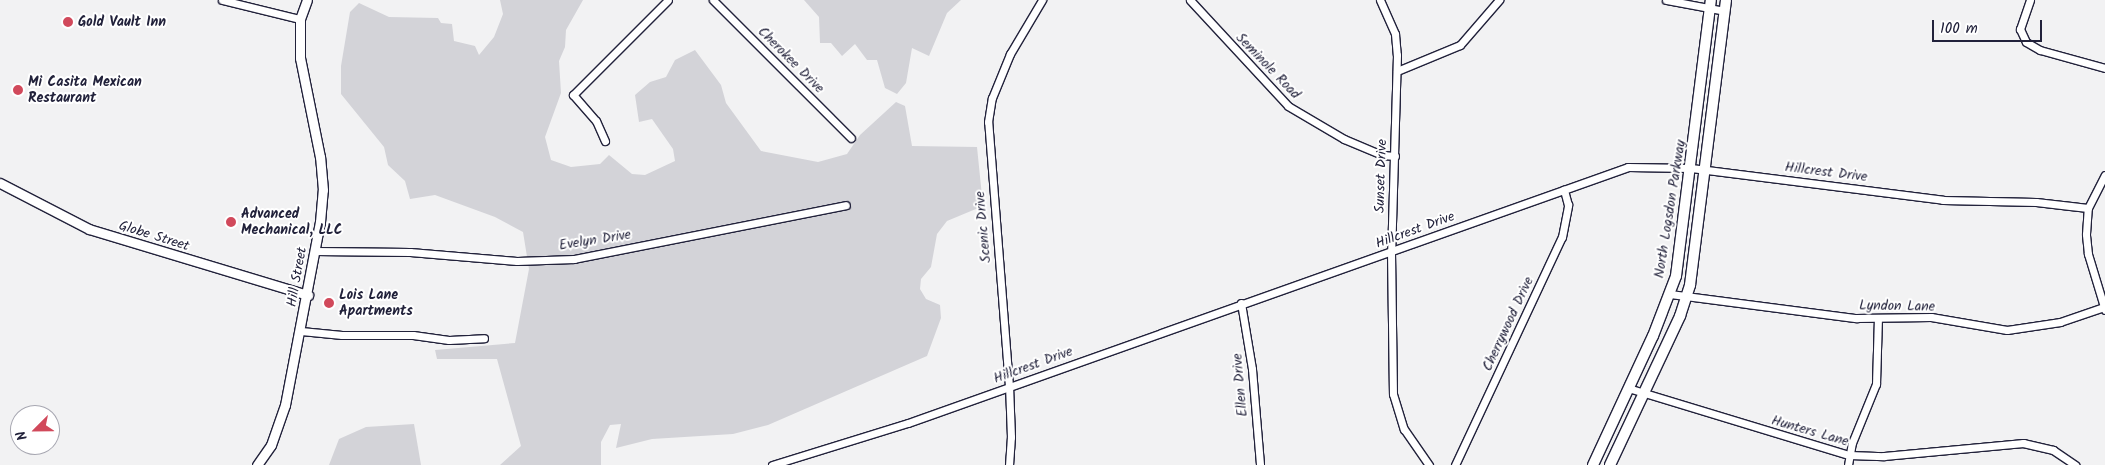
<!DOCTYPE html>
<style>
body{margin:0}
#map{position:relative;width:2105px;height:465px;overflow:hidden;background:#f2f2f3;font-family:Kalam,sans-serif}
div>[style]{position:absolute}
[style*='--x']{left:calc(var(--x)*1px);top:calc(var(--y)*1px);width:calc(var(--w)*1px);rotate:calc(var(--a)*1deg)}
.green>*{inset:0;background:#d3d3d8}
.roads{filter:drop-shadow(1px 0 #22223b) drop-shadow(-1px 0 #22223b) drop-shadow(0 1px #22223b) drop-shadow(0 -1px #22223b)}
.minor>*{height:7px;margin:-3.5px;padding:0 3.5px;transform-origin:3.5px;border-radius:3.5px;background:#fff}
.tertiary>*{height:9px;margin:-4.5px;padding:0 4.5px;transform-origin:4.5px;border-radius:4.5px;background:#fff}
.secondary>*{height:10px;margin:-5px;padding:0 5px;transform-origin:5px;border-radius:5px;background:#fff}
.dots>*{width:14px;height:14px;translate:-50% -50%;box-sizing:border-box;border:2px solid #fff;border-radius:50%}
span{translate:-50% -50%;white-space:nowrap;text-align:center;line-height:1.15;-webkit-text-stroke:4px #fff;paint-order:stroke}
.poi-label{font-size:14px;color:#22223b;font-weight:700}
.left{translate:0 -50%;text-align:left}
.street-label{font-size:14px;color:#22223b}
.north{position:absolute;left:10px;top:405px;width:50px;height:50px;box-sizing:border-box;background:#fff;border:1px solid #a7a7b1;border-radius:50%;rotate:247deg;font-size:14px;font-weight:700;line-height:20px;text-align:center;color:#22223b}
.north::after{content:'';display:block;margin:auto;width:18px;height:22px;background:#d1495b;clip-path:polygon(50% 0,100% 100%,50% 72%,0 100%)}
.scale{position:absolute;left:1932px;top:20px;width:110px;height:22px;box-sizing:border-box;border:2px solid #22223b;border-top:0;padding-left:6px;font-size:15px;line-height:18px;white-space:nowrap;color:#22223b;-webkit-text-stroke:4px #fff;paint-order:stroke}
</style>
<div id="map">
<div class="green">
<div style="clip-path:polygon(500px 0,583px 0,566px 30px,565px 47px,559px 61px,561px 93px,545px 137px,551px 160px,571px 167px,600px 164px,609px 155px,632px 174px,645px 175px,675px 161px,673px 149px,652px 119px,639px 122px,635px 95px,650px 82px,666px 77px,675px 60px,695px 50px,721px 85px,726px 103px,761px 151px,818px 162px,847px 154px,860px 135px,896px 102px,905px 106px,912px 146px,977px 147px,983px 206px,947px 221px,937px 234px,931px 267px,921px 279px,920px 289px,926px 299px,940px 305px,941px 318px,927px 356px,768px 425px,733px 434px,652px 439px,616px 448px,621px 424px,610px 425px,601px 442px,601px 465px,500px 465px,521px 446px,497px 359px,437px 359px,435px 350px,515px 343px,529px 269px,523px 232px,495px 217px,435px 195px,410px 199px,405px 181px,388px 165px,384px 147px,341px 94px,341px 66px,350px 12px,359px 3px,389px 17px,438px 18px,441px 23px,452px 24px,454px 41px,475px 46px,479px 55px,494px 37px,503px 14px)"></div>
<div style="clip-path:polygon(804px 0,961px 0,947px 13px,929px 56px,912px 48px,906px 83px,897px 94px,885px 88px,877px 60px,867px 60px,855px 44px,842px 56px,831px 43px,820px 43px,819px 17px)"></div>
<div style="clip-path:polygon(414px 424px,421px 465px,329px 465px,339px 439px,366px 427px)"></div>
</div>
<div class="roads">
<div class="minor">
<div style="--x:222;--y:0;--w:80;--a:13.7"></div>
<div style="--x:713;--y:0;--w:195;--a:45"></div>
<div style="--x:1190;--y:0;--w:144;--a:47.2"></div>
<div style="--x:1288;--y:106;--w:65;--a:30.5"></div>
<div style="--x:1344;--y:139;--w:41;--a:22.8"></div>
<div style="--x:1382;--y:155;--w:13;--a:4"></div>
<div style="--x:1380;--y:0;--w:37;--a:66"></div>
<div style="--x:1395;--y:34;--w:21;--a:85"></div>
<div style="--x:1397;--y:55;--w:197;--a:91.7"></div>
<div style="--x:1391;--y:252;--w:142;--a:89.2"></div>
<div style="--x:1393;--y:394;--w:37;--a:73"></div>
<div style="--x:1404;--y:429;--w:44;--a:55.2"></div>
<div style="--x:1666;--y:0;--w:60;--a:10.6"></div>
<div style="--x:2030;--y:0;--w:31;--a:109"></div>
<div style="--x:2020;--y:29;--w:14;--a:65"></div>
<div style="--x:2026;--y:42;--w:16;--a:30"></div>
<div style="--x:2040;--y:50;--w:67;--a:15.5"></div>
<div style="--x:1397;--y:71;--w:68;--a:-22.4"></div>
<div style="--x:1460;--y:45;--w:60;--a:-49.1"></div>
<div style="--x:605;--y:141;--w:22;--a:-114"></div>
<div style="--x:596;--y:121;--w:35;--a:-131"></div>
<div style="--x:573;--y:95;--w:134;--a:-45"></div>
<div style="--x:315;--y:251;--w:95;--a:0.6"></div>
<div style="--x:410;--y:252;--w:107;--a:4.8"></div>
<div style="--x:517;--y:261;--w:57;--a:-2"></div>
<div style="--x:574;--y:259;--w:277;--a:-11.2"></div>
<div style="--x:1670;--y:294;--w:188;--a:7.4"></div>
<div style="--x:1856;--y:318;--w:75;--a:-0.8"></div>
<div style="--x:1931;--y:317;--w:77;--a:9.7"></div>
<div style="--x:2007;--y:330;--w:54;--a:-8.6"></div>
<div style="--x:2060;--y:322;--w:46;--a:-18.8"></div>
<div style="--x:1241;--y:303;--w:67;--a:80.5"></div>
<div style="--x:1252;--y:369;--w:96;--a:85.2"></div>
<div style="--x:2105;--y:310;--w:59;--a:-106.9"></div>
<div style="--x:2088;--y:254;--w:20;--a:-96"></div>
<div style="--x:2086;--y:234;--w:26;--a:-86"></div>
<div style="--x:2088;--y:208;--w:37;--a:-63"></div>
<div style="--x:301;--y:331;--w:41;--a:5.6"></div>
<div style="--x:342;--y:335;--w:71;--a:0"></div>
<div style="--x:413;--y:335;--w:36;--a:8"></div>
<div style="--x:449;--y:340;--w:35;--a:-3"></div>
<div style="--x:1628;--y:388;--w:231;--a:16.9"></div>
<div style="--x:1849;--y:455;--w:35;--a:2"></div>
<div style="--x:1884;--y:456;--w:140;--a:-5.3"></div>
<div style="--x:2023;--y:443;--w:31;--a:13"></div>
<div style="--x:2053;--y:450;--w:27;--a:34"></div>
<div style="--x:772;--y:465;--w:142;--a:-17.2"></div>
<div style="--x:908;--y:423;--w:764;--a:-19.57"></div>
<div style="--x:1628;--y:167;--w:63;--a:0.9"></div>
<div style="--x:1691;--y:168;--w:254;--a:7.2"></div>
<div style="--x:1943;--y:200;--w:93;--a:1.2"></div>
<div style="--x:2036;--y:202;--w:52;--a:6.6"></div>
<div style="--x:1009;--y:465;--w:28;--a:-86"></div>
<div style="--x:1011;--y:437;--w:51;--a:-92.2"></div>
<div style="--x:1009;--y:386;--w:265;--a:-94.5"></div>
<div style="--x:988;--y:122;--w:24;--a:-81"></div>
<div style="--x:992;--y:98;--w:48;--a:-67.8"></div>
<div style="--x:1010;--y:54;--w:63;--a:-59.3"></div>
<div style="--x:1455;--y:465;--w:252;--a:-64.9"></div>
<div style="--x:1562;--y:237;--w:33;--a:-79"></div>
<div style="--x:1568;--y:205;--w:16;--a:-105"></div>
<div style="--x:1848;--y:465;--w:22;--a:-80"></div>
<div style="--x:1852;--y:443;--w:64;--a:-67.9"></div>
<div style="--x:1876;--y:384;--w:66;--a:-88.3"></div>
</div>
<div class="tertiary">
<div style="--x:0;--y:183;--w:100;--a:27.3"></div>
<div style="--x:89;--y:229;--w:229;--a:16.8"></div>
<div style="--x:257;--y:465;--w:24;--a:-55"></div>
<div style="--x:271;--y:445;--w:42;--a:-70.7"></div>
<div style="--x:285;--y:405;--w:186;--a:-79.2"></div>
<div style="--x:320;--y:222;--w:32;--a:-85"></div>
<div style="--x:323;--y:190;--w:33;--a:-95"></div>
<div style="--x:320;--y:157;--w:101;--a:-101.4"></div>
<div style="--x:300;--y:58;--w:39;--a:-90"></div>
<div style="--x:300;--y:19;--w:20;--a:-70"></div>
</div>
<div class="secondary">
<div style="--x:1593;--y:465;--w:142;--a:-65.1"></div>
<div style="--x:1653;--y:336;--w:64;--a:-69"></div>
<div style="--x:1676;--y:276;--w:278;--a:-82.8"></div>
<div style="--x:1610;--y:465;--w:165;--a:-64.8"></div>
<div style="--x:1680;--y:316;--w:33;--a:-72"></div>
<div style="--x:1690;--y:285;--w:287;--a:-82.8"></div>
</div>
</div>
<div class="dots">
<div style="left:68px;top:22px;background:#d1495b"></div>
<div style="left:18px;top:90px;background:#d1495b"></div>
<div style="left:231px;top:222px;background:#d1495b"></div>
<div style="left:329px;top:303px;background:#d1495b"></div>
</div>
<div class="poi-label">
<span class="left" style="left:78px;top:22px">Gold Vault Inn</span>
<span class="left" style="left:28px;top:90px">Mi Casita Mexican<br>Restaurant</span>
<span class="left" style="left:241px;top:222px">Advanced<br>Mechanical, LLC</span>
<span class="left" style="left:339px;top:303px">Lois Lane<br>Apartments</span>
</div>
<div class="street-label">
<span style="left:791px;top:60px;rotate:45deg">Cherokee Drive</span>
<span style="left:1268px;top:66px;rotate:46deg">Seminole Road</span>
<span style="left:1826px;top:172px;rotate:7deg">Hillcrest Drive</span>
<span style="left:1381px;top:176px;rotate:-88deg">Sunset Drive</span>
<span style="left:1670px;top:209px;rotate:-81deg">North Logsdon Parkway</span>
<span style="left:983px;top:227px;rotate:-95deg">Scenic Drive</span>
<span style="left:1415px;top:230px;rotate:-20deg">Hillcrest Drive</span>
<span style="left:154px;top:236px;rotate:17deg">Globe Street</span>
<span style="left:595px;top:240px;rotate:-9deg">Evelyn Drive</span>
<span style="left:297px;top:277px;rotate:-80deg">Hill Street</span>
<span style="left:1897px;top:306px;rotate:1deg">Lyndon Lane</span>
<span style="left:1508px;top:324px;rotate:-65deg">Cherrywood Drive</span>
<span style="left:1033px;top:365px;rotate:-20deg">Hillcrest Drive</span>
<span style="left:1240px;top:385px;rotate:-95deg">Ellen Drive</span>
<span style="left:1810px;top:431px;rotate:16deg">Hunters Lane</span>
</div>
<div class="north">N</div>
<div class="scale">100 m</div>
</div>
